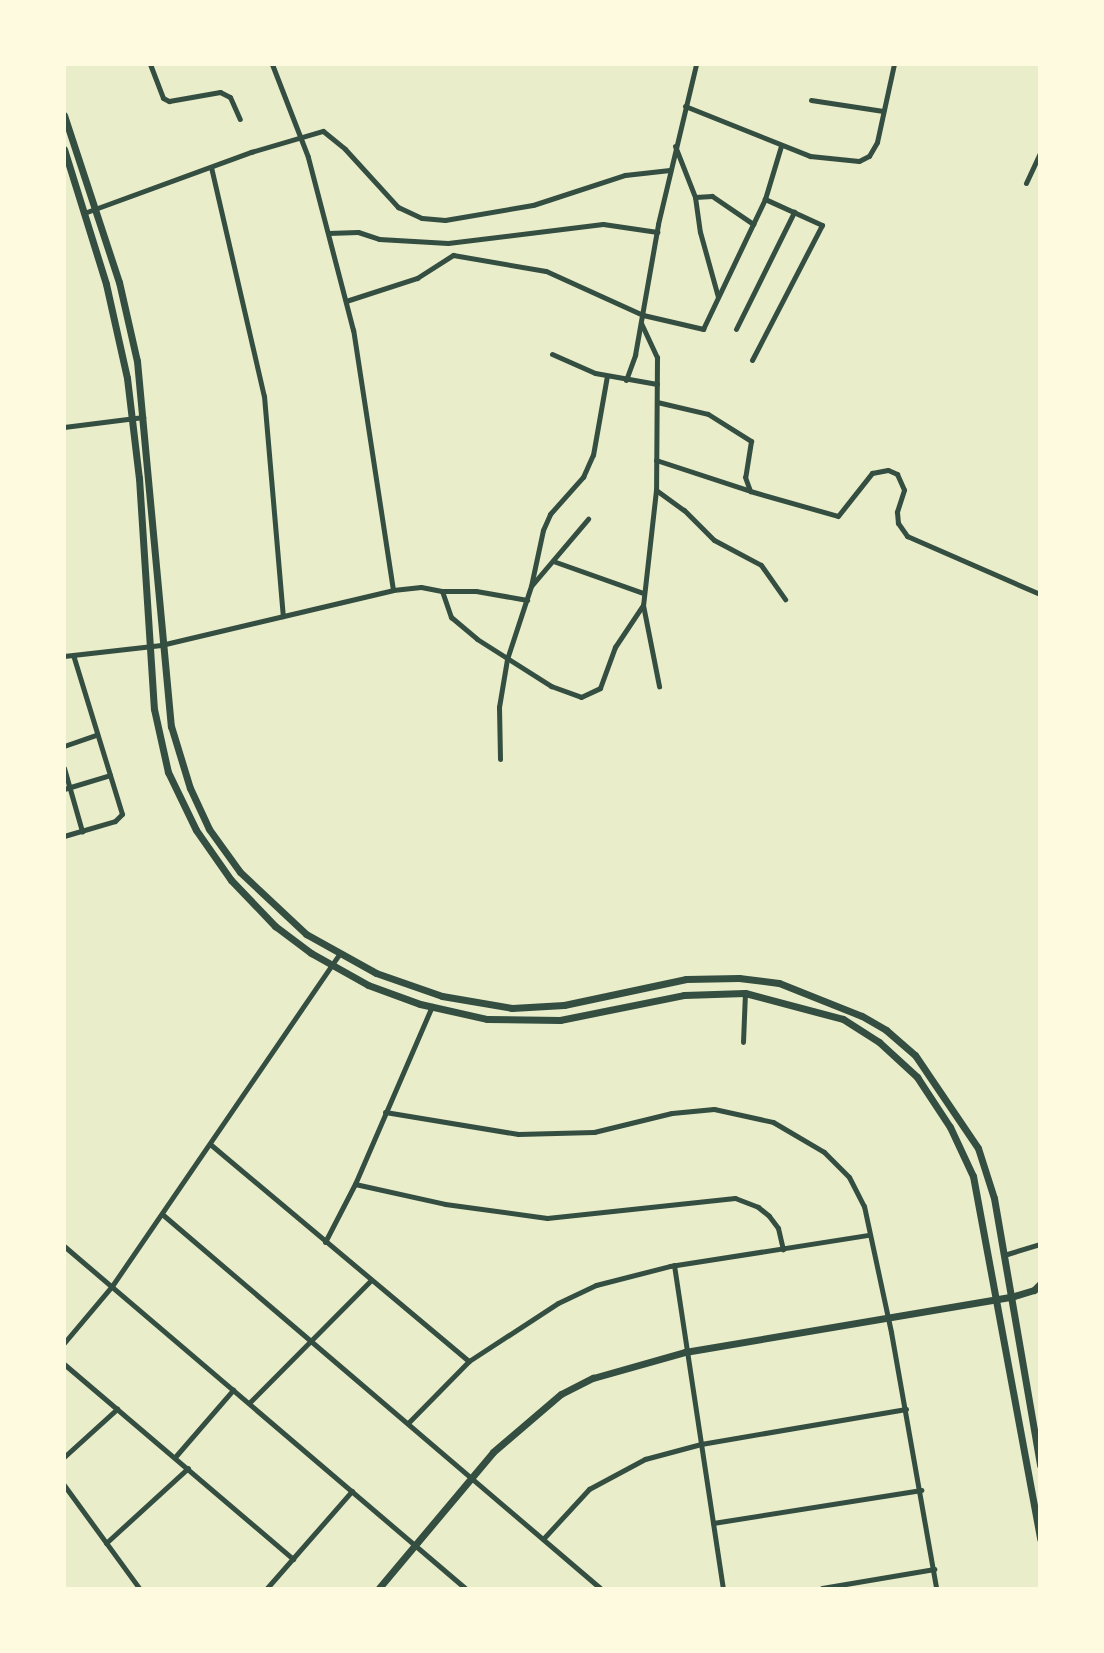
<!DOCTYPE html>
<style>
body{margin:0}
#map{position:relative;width:1104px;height:1653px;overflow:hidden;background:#e9edc9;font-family:Helvetica,sans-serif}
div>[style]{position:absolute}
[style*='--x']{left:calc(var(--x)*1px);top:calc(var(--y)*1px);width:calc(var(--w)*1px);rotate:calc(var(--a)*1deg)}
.minor>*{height:5px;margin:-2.5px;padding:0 2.5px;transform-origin:2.5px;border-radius:2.5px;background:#344e41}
.tertiary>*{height:7px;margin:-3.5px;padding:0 3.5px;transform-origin:3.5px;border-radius:3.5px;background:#344e41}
span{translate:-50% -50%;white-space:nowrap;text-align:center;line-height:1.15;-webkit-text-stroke:6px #fefae0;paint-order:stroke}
.frame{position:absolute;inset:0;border:66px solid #fefae0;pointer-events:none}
</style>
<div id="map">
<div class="minor">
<div style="--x:150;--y:64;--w:36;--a:69"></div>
<div style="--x:163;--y:98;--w:7;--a:27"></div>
<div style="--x:169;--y:101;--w:52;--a:-10"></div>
<div style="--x:220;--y:92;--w:11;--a:27"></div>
<div style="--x:230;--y:97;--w:24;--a:66"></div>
<div style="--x:811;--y:100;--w:73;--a:8.7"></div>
<div style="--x:685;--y:106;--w:135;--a:21.8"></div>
<div style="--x:810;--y:156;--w:49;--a:5.8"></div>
<div style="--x:859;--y:161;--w:11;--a:-27"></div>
<div style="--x:869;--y:156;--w:16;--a:-60"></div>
<div style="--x:877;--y:142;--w:80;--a:-77.7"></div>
<div style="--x:675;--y:146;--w:55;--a:68.6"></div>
<div style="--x:695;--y:197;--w:35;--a:82"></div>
<div style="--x:700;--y:232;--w:67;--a:74.5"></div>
<div style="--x:211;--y:167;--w:235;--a:77"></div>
<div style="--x:264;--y:396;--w:221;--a:85.1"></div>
<div style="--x:1026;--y:183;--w:33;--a:-65"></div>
<div style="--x:695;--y:197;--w:17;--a:-3"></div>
<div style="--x:712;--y:196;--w:50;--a:34.3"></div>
<div style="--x:84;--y:213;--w:178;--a:-20.1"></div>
<div style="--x:251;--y:152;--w:75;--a:-16.3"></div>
<div style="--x:323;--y:131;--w:28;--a:39"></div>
<div style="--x:345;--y:149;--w:79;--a:47.6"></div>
<div style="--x:398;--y:207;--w:26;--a:25"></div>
<div style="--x:422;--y:218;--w:23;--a:5"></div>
<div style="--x:445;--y:220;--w:89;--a:-9.7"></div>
<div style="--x:533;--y:205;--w:97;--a:-18.1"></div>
<div style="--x:625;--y:175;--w:45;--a:-6.3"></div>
<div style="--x:328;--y:233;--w:30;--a:-2"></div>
<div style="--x:358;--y:232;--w:22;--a:18"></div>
<div style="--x:379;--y:239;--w:69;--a:3.3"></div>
<div style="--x:448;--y:243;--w:156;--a:-7"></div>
<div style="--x:603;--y:224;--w:55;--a:8.4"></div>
<div style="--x:346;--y:301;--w:75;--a:-17.9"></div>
<div style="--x:417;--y:278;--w:43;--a:-32.6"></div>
<div style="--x:453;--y:255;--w:94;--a:9.8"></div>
<div style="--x:546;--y:271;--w:107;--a:24.4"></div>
<div style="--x:643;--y:315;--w:62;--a:13.1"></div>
<div style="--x:703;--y:329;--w:144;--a:-64.5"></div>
<div style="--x:765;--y:199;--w:55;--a:-73.2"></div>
<div style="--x:641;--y:323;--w:38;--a:65"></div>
<div style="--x:657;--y:357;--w:133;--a:90.4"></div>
<div style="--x:656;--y:490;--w:116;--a:96.4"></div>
<div style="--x:643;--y:605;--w:83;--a:78.8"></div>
<div style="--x:736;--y:329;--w:131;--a:-63.6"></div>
<div style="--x:552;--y:354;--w:47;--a:23.8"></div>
<div style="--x:595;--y:373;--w:63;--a:10.1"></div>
<div style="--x:752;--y:360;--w:152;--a:-62.6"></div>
<div style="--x:822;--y:225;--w:63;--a:-155.5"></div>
<div style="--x:626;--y:380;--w:27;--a:-70"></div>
<div style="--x:635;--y:355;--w:133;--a:-80"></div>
<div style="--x:658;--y:224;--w:164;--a:-76.6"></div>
<div style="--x:657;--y:402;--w:52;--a:13.2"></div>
<div style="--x:708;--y:414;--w:51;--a:32.1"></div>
<div style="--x:751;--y:441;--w:36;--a:99"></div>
<div style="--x:745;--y:477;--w:15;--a:70"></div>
<div style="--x:750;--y:491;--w:91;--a:15.9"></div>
<div style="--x:838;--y:516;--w:55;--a:-51.7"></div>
<div style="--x:872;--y:473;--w:16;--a:-11"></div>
<div style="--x:888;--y:470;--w:10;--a:24"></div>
<div style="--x:897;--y:474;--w:17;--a:66"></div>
<div style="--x:904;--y:490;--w:23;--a:108"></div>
<div style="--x:897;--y:512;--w:11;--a:85"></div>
<div style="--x:898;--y:523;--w:16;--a:55"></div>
<div style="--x:907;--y:536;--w:145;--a:23.6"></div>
<div style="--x:64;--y:427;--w:80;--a:-7.2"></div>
<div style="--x:656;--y:460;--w:96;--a:18.2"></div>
<div style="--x:656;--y:490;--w:34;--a:36"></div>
<div style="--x:684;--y:510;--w:42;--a:45"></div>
<div style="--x:714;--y:540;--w:53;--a:28"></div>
<div style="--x:761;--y:565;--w:42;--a:54.8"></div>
<div style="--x:553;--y:561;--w:96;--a:19.6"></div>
<div style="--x:532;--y:585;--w:87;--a:-49.7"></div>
<div style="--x:393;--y:590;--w:28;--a:-6"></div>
<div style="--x:421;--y:587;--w:21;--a:11"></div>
<div style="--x:442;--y:591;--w:28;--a:71"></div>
<div style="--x:451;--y:617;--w:34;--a:40"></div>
<div style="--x:477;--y:639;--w:88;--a:32.4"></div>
<div style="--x:551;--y:686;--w:32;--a:20"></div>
<div style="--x:581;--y:697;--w:21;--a:-25"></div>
<div style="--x:600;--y:688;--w:44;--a:-69.9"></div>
<div style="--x:615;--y:647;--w:50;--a:-56.3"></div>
<div style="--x:442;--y:591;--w:34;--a:0"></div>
<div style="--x:476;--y:591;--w:52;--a:10"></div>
<div style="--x:64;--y:656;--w:98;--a:-6.5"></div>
<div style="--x:161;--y:645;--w:238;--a:-13.3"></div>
<div style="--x:393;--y:590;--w:263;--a:-98.7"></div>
<div style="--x:353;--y:330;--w:179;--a:-104.6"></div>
<div style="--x:308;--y:157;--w:100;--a:-111.2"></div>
<div style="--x:64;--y:746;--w:34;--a:-19"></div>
<div style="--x:500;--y:759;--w:52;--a:-91.1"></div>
<div style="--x:499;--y:707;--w:49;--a:-80.5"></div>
<div style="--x:507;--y:659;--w:77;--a:-71.8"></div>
<div style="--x:531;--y:586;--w:57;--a:-77.9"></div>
<div style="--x:543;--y:530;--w:17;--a:-66"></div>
<div style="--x:550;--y:514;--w:50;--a:-48.3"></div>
<div style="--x:583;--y:477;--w:24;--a:-66"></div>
<div style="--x:593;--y:455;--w:80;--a:-80"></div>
<div style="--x:64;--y:768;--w:66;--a:74.1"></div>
<div style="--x:64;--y:789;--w:48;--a:-16.9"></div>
<div style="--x:64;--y:836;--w:53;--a:-16.4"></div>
<div style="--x:115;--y:821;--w:10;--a:-45"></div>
<div style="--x:122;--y:814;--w:166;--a:-107.1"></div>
<div style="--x:743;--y:1042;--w:49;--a:-87.7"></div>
<div style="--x:385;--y:1112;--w:135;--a:9.4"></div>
<div style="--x:518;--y:1134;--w:76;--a:-1.5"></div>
<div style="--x:594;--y:1132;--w:80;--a:-13.7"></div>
<div style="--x:672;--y:1113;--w:42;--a:-5.4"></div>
<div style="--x:714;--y:1109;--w:60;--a:12.4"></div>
<div style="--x:773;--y:1122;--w:59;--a:30.5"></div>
<div style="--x:824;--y:1152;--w:35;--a:45"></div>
<div style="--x:849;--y:1177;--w:33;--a:63"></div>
<div style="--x:864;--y:1206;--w:129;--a:77.9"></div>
<div style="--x:891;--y:1332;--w:260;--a:80"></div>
<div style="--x:210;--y:1144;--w:338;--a:40"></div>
<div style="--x:355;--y:1184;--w:92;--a:12.5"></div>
<div style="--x:445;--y:1204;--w:103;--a:7.8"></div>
<div style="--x:547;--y:1218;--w:189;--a:-6.1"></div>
<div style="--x:735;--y:1198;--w:25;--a:21"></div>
<div style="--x:758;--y:1207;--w:14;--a:39"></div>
<div style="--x:769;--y:1216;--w:15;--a:53"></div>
<div style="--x:778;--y:1228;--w:22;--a:77"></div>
<div style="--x:162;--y:1214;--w:576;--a:40.49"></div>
<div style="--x:325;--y:1242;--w:65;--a:-62.7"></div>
<div style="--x:355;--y:1184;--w:194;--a:-66.6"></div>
<div style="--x:64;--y:1246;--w:527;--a:40.46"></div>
<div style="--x:1004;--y:1255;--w:38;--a:-17"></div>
<div style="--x:674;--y:1265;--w:327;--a:81.4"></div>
<div style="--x:64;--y:1343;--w:75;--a:-49.9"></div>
<div style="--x:112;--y:1286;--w:404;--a:-55.6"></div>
<div style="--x:64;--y:1364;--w:301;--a:40.4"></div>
<div style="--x:249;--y:1403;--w:173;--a:-45.2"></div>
<div style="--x:408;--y:1423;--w:87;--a:-45.5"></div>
<div style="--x:469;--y:1361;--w:106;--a:-33.1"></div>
<div style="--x:558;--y:1303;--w:42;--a:-25.3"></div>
<div style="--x:596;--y:1285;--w:76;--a:-14.4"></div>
<div style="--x:670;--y:1266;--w:201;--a:-8.9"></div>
<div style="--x:64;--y:1457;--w:72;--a:-42.2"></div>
<div style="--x:175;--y:1457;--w:89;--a:-49.1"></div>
<div style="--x:64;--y:1485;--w:127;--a:53.9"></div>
<div style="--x:713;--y:1523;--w:211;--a:-9"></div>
<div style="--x:543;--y:1539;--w:68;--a:-47.4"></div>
<div style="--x:589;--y:1489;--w:64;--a:-28.2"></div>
<div style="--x:645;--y:1459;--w:58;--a:-15"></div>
<div style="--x:701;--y:1444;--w:208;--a:-9.7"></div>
<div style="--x:106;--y:1543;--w:111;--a:-42.4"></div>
<div style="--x:267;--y:1588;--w:129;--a:-48.8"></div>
<div style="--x:822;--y:1588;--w:114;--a:-9.6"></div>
</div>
<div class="tertiary">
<div style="--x:64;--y:115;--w:176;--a:71.8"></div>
<div style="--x:119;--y:282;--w:81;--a:77.2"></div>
<div style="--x:137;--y:361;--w:367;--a:84.7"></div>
<div style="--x:171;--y:726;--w:65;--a:73"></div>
<div style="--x:190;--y:788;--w:45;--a:65.1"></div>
<div style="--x:209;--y:829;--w:53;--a:54.2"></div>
<div style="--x:240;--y:872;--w:91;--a:43.2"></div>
<div style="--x:306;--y:934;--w:80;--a:29.1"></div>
<div style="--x:376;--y:973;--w:70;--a:19.2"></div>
<div style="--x:442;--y:996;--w:71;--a:9.7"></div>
<div style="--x:512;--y:1008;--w:52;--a:-3.3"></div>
<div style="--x:564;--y:1005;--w:125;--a:-12"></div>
<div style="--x:686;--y:979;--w:53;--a:-1.1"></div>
<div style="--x:739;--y:978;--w:40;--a:7.1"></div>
<div style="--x:779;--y:983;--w:89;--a:21.7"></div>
<div style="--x:862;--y:1016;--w:28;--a:30"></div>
<div style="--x:886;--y:1030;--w:38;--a:41"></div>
<div style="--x:915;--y:1055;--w:112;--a:55.9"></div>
<div style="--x:978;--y:1148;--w:52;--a:72.3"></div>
<div style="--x:994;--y:1198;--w:271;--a:80.2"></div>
<div style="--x:64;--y:149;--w:141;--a:72.7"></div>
<div style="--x:106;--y:284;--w:96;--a:77.4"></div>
<div style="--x:127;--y:378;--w:101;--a:83.2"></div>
<div style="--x:139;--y:478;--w:231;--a:86.3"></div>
<div style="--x:154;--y:709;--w:65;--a:77.5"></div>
<div style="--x:168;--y:772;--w:64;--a:64.2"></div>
<div style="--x:196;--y:830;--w:61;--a:55"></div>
<div style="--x:231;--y:880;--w:64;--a:46.3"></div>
<div style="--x:275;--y:926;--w:45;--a:36.9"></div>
<div style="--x:311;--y:953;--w:65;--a:29.3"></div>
<div style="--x:368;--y:985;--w:55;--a:20.1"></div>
<div style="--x:420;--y:1004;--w:69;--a:12.6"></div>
<div style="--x:487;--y:1019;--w:73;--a:0.8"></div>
<div style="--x:560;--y:1020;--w:126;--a:-11.4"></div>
<div style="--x:684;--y:995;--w:61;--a:-1.9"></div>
<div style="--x:745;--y:993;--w:101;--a:14.9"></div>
<div style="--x:843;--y:1019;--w:43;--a:32.6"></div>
<div style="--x:879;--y:1042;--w:52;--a:42.6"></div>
<div style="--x:917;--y:1077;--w:60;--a:56.6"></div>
<div style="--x:950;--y:1127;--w:54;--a:64.9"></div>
<div style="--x:973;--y:1176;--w:369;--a:79.5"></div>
<div style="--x:379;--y:1588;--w:177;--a:-50"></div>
<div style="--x:493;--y:1452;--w:89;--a:-40.5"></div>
<div style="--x:561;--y:1394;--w:36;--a:-27"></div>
<div style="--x:593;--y:1378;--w:96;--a:-15.8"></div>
<div style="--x:685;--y:1352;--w:331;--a:-9.6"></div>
<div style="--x:1011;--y:1297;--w:24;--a:-17"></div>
<div style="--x:1034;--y:1290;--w:8;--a:-45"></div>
</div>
<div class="frame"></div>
</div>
